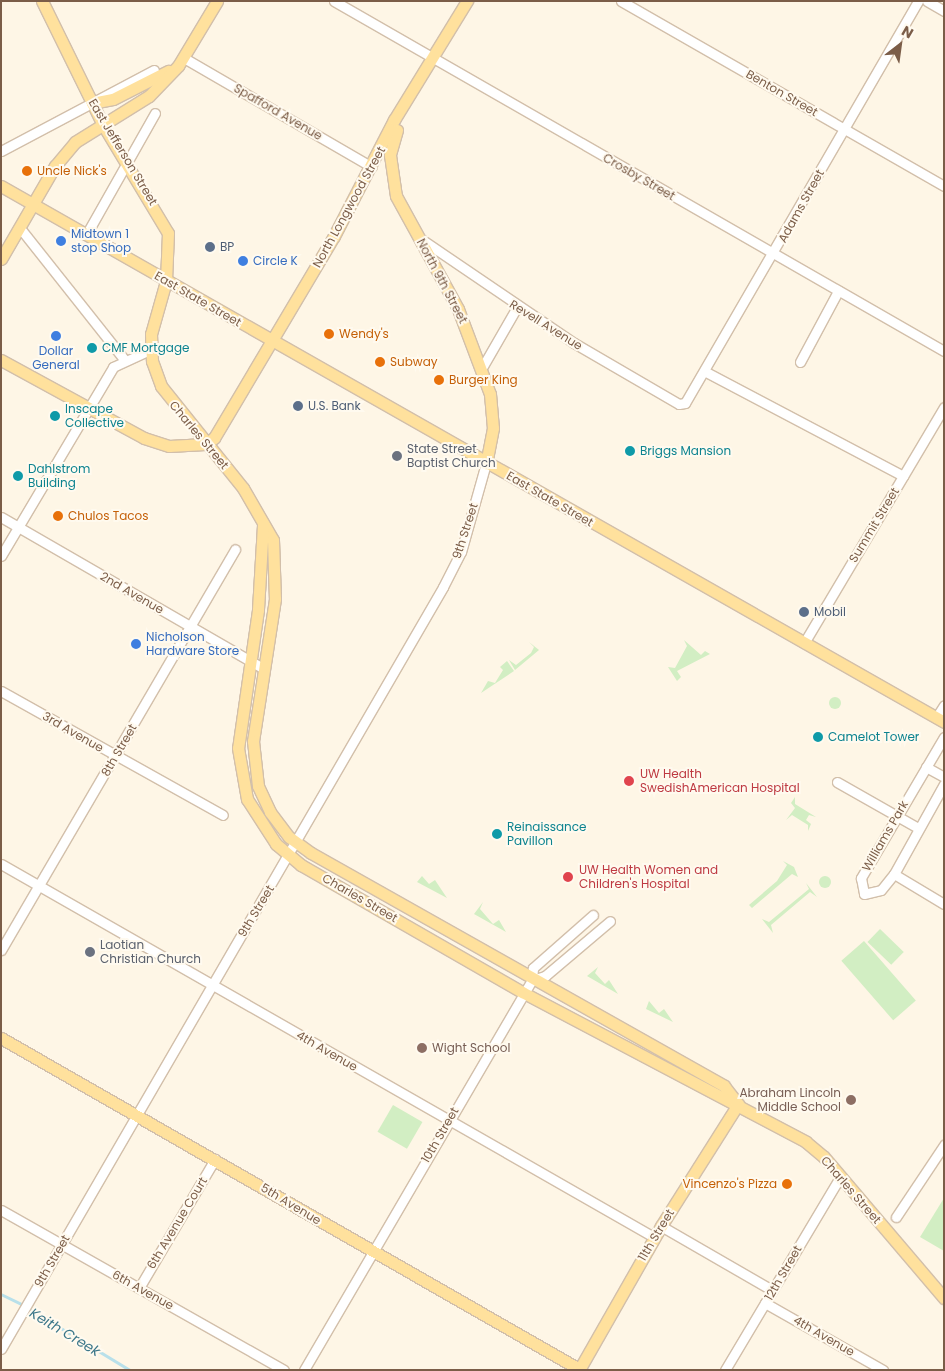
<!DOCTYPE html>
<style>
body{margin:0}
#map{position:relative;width:945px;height:1371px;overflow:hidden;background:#fef6e6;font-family:Poppins,sans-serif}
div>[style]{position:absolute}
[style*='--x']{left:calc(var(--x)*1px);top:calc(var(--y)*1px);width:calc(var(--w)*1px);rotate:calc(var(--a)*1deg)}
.green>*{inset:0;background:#d2eec3;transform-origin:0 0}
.round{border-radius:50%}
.stream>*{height:2.5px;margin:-1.25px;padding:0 1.25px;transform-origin:1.25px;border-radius:1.25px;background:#b8e0ea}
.roads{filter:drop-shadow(1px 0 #d2bfaa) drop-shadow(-1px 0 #d2bfaa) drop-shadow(0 1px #d2bfaa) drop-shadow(0 -1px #d2bfaa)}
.minor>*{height:9px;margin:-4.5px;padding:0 4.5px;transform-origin:4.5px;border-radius:4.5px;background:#fff}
.major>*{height:11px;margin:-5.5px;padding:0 5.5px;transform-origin:5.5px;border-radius:5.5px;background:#ffe19d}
.dots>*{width:14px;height:14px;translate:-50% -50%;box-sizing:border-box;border:2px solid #fffaef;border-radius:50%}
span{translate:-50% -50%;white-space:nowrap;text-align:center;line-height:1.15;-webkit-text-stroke:4px #fffaef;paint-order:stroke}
.street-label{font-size:12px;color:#7b5d48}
.food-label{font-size:12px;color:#c56008}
.left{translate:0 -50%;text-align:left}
.right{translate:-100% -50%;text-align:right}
.shop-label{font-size:12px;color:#366cbe}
.service-label{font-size:12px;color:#4e5e75}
.culture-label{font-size:12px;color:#0d838f}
.worship-label{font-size:12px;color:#5b616d}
.health-label{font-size:12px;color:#be3a42}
.education-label{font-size:12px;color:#785e54}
.water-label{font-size:14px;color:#3c7789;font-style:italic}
.frame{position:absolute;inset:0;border:2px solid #7b5d48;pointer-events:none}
.north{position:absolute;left:875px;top:20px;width:50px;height:50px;-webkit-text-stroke:4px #fffaef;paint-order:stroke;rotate:30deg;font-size:14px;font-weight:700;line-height:20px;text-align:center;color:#7b5d48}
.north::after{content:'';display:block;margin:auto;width:18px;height:22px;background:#7b5d48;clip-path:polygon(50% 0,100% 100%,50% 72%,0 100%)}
</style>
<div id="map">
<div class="green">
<div style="clip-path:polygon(684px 640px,701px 655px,705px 651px,710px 654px,677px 671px,681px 677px,677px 681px,668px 667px,675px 668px,687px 646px)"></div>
<div style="clip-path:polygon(529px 642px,539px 650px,515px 670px,509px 660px,516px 665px,531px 653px,534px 647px)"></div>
<div style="clip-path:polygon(507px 661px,514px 671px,481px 693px,488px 681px,495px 683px,503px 670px,500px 667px)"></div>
<div class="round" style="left:829px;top:697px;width:12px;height:12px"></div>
<div style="clip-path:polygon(795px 797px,795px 804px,816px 817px,809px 815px,806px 820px,811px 824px,808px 831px,808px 825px,792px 815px,786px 820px,795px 808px,791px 803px)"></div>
<div style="clip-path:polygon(783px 861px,794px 867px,798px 877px,792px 874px,752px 908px,749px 905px,777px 881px,787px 865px)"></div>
<div style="clip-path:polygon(422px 876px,429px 884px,435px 880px,447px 898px,417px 882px)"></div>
<div class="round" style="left:819px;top:876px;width:12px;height:12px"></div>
<div style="clip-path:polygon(806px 883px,817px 897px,810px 892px,771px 925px,773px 933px,762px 919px,769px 922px,809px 889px)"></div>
<div style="clip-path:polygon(483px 902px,480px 909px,493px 924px,499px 920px,506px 932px,474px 914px)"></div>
<div style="left:880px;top:929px;width:33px;height:18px;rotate:44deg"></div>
<div style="left:864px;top:941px;width:79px;height:30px;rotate:49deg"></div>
<div style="clip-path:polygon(598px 967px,595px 973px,605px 984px,609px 980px,618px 994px,587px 976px)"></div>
<div style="clip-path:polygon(649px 1001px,659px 1013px,664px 1009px,673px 1022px,646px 1009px)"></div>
<div style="left:393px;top:1105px;width:34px;height:31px;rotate:30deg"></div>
<div style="clip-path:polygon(944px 1198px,944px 1251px,920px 1237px)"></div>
</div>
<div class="stream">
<div style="--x:1;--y:1294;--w:25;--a:26"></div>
<div style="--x:28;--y:1308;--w:119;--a:31.3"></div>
</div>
<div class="roads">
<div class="minor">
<div style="--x:334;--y:1;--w:703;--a:29.85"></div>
<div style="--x:621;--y:1;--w:372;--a:29.8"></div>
<div style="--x:927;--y:1;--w:20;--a:30"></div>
<div style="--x:184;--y:58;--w:217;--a:30.1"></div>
<div style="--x:1;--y:151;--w:173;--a:-27.9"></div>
<div style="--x:20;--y:228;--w:167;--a:51.6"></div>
<div style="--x:86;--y:235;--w:140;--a:-60.5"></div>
<div style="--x:421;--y:239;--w:185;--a:34.2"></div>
<div style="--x:574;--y:343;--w:121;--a:30.2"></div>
<div style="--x:679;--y:404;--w:6;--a:-9"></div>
<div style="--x:685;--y:403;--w:465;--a:-59.9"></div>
<div style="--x:800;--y:362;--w:81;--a:-61.8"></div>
<div style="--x:483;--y:366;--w:68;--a:-60"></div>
<div style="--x:706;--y:372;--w:223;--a:27.8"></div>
<div style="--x:1;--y:517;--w:304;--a:30"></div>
<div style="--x:1;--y:556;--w:220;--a:-59.3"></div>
<div style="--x:113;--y:367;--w:43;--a:-24.8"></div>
<div style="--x:804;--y:643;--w:274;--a:-59.3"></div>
<div style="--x:1;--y:691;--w:254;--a:29.2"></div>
<div style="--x:936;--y:718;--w:15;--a:-58"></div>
<div style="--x:944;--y:737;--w:164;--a:120.5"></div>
<div style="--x:861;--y:878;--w:16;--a:79"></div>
<div style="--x:864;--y:894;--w:17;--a:-13"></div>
<div style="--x:881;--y:890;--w:21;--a:-51"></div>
<div style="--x:894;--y:874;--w:103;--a:-60.9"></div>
<div style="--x:926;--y:767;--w:21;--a:29"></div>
<div style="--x:837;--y:782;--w:93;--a:29.6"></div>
<div style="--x:1;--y:864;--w:752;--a:29.74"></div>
<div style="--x:894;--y:874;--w:58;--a:31"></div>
<div style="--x:1;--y:950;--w:464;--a:-59.7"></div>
<div style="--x:532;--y:980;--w:14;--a:-17"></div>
<div style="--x:545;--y:976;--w:85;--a:-40.2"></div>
<div style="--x:1;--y:1210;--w:325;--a:29.5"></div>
<div style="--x:896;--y:1217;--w:87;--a:-56.3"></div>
<div style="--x:661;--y:1226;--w:128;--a:30"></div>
<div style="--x:139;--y:1288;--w:150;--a:-59.5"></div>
<div style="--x:765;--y:1303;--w:136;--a:29.6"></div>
<div style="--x:1;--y:1349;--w:881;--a:-59.88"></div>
<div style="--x:443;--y:587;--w:39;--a:-63"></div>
<div style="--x:461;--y:552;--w:92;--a:-74.3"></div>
<div style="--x:304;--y:1370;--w:452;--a:-59.7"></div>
<div style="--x:532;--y:980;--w:12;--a:-85"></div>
<div style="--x:533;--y:968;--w:80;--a:-41.5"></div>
<div style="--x:725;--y:1370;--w:225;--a:-59.2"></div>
</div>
<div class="major">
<div style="--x:42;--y:1;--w:138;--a:63.8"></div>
<div style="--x:103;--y:125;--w:126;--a:59"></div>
<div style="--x:168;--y:233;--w:48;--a:92.4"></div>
<div style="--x:166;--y:281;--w:55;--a:105.8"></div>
<div style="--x:151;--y:334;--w:27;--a:88"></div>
<div style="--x:152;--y:361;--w:27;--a:70"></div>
<div style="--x:161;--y:386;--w:131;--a:51.2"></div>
<div style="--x:243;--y:488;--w:60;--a:60"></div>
<div style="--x:273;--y:540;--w:59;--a:88.1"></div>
<div style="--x:275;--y:599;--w:144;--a:98.8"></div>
<div style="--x:253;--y:741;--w:45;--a:83.7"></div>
<div style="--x:258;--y:786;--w:29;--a:65"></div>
<div style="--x:270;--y:812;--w:31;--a:53"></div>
<div style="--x:289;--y:837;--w:27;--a:36"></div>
<div style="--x:311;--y:853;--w:474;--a:29.4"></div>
<div style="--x:724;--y:1086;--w:23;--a:52"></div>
<div style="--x:92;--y:103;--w:21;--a:-11"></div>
<div style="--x:113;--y:99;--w:62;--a:-27"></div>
<div style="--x:397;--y:130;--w:26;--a:106"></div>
<div style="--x:390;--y:155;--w:41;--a:81.7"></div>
<div style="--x:396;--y:196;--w:129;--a:61.2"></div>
<div style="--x:458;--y:309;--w:91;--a:69.4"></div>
<div style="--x:490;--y:394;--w:34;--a:85"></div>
<div style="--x:493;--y:428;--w:36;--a:101"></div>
<div style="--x:1;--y:186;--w:1085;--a:29.61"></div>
<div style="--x:1;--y:259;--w:108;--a:-59.9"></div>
<div style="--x:55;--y:166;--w:31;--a:-50"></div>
<div style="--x:75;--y:142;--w:87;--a:-31.9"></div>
<div style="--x:149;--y:96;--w:42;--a:-46"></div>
<div style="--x:178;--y:66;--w:76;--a:-59"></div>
<div style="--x:1;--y:360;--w:163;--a:28.6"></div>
<div style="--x:144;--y:438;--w:26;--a:18"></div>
<div style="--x:169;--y:446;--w:36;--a:-3"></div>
<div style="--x:205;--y:444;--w:11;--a:-34"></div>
<div style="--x:214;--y:438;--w:235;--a:-59.3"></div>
<div style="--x:334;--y:236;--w:131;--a:-62.7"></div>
<div style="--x:394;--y:120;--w:140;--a:-58.5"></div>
<div style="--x:263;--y:525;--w:85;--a:93.4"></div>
<div style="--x:258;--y:610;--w:139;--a:98.2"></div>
<div style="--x:238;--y:748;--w:52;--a:80"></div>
<div style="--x:247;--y:799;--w:54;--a:57.2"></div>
<div style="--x:276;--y:844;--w:33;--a:40"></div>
<div style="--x:301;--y:865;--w:255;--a:29.9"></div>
<div style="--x:522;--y:992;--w:321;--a:27.8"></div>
<div style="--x:806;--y:1142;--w:23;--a:40"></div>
<div style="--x:824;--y:1157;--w:185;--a:49.6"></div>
<div style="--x:1;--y:1038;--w:666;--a:29.8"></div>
<div style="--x:579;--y:1370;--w:166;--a:-60.3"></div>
<div style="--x:661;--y:1226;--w:144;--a:-57.7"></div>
</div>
</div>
<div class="dots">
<div style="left:27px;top:171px;background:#e8710a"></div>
<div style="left:61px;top:241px;background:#3f7fe0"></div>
<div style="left:210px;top:247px;background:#5c6f8a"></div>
<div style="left:243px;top:261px;background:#3f7fe0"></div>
<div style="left:329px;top:334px;background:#e8710a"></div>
<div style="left:56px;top:336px;background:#3f7fe0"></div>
<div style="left:92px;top:348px;background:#0f9aa8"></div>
<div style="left:380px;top:362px;background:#e8710a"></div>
<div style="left:439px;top:380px;background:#e8710a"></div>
<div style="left:298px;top:406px;background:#5c6f8a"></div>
<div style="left:55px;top:416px;background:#0f9aa8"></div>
<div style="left:630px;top:451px;background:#0f9aa8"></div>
<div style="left:397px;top:456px;background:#6b7280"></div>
<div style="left:18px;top:476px;background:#0f9aa8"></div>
<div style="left:58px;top:516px;background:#e8710a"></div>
<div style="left:804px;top:612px;background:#5c6f8a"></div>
<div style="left:136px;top:644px;background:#3f7fe0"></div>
<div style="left:818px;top:737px;background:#0f9aa8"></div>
<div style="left:629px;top:781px;background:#e0444e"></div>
<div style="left:497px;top:834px;background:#0f9aa8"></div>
<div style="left:568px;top:877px;background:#e0444e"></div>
<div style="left:90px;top:952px;background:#6b7280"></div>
<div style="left:422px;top:1048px;background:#8d6e63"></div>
<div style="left:851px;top:1100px;background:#8d6e63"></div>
<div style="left:787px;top:1184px;background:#e8710a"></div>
</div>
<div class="street-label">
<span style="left:782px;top:93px;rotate:30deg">Benton Street</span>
<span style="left:278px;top:112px;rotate:30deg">Spafford Avenue</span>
<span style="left:123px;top:152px;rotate:59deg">East Jefferson Street</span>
<span style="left:639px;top:177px;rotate:30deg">Crosby Street</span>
<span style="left:801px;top:206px;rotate:-61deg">Adams Street</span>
<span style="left:349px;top:207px;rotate:-61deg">North Longwood Street</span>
<span style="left:442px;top:281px;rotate:62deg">North 9th Street</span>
<span style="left:198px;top:299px;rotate:30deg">East State Street</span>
<span style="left:546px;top:325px;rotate:32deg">Revell Avenue</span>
<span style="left:199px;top:435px;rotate:50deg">Charles Street</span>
<span style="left:550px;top:499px;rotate:30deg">East State Street</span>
<span style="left:874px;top:525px;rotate:-59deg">Summit Street</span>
<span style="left:465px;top:531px;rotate:-72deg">9th Street</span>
<span style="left:132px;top:593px;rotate:30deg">2nd Avenue</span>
<span style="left:73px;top:732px;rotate:30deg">3rd Avenue</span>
<span style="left:119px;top:750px;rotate:-60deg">8th Street</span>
<span style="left:885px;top:836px;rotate:-60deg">Williams Park</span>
<span style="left:360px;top:898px;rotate:30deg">Charles Street</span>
<span style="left:256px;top:911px;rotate:-59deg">9th Street</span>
<span style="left:327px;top:1051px;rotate:30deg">4th Avenue</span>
<span style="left:440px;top:1135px;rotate:-60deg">10th Street</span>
<span style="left:851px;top:1190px;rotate:49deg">Charles Street</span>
<span style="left:291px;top:1204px;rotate:31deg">5th Avenue</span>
<span style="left:177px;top:1223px;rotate:-59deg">6th Avenue Court</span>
<span style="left:656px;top:1235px;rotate:-59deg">11th Street</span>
<span style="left:52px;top:1261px;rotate:-60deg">9th Street</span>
<span style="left:783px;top:1273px;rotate:-60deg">12th Street</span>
<span style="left:143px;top:1290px;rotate:29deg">6th Avenue</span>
<span style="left:824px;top:1336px;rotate:30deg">4th Avenue</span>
</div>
<div class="food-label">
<span class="left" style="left:37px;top:171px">Uncle Nick's</span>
<span class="left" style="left:339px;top:334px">Wendy's</span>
<span class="left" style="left:390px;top:362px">Subway</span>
<span class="left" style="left:449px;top:380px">Burger King</span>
<span class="left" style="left:68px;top:516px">Chulos Tacos</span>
<span class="right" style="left:777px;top:1184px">Vincenzo's Pizza</span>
</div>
<div class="shop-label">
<span class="left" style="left:71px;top:241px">Midtown 1<br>stop Shop</span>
<span class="left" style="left:253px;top:261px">Circle K</span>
<span style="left:56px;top:358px">Dollar<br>General</span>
<span class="left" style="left:146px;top:644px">Nicholson<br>Hardware Store</span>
</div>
<div class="service-label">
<span class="left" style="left:220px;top:247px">BP</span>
<span class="left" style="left:308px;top:406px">U.S. Bank</span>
<span class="left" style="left:814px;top:612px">Mobil</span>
</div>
<div class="culture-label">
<span class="left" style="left:102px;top:348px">CMF Mortgage</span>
<span class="left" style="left:65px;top:416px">Inscape<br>Collective</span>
<span class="left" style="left:640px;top:451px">Briggs Mansion</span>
<span class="left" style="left:28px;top:476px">Dahlstrom<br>Building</span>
<span class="left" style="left:828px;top:737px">Camelot Tower</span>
<span class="left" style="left:507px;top:834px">Reinaissance<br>Pavillon</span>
</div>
<div class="worship-label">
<span class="left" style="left:407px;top:456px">State Street<br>Baptist Church</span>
<span class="left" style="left:100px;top:952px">Laotian<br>Christian Church</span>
</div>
<div class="health-label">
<span class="left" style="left:640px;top:781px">UW Health<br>SwedishAmerican Hospital</span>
<span class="left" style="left:579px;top:877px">UW Health Women and<br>Children's Hospital</span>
</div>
<div class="education-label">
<span class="left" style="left:432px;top:1048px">Wight School</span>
<span class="right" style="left:841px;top:1100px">Abraham Lincoln<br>Middle School</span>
</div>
<div class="water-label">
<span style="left:65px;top:1332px;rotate:31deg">Keith Creek</span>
</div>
<div class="frame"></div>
<div class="north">N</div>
</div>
